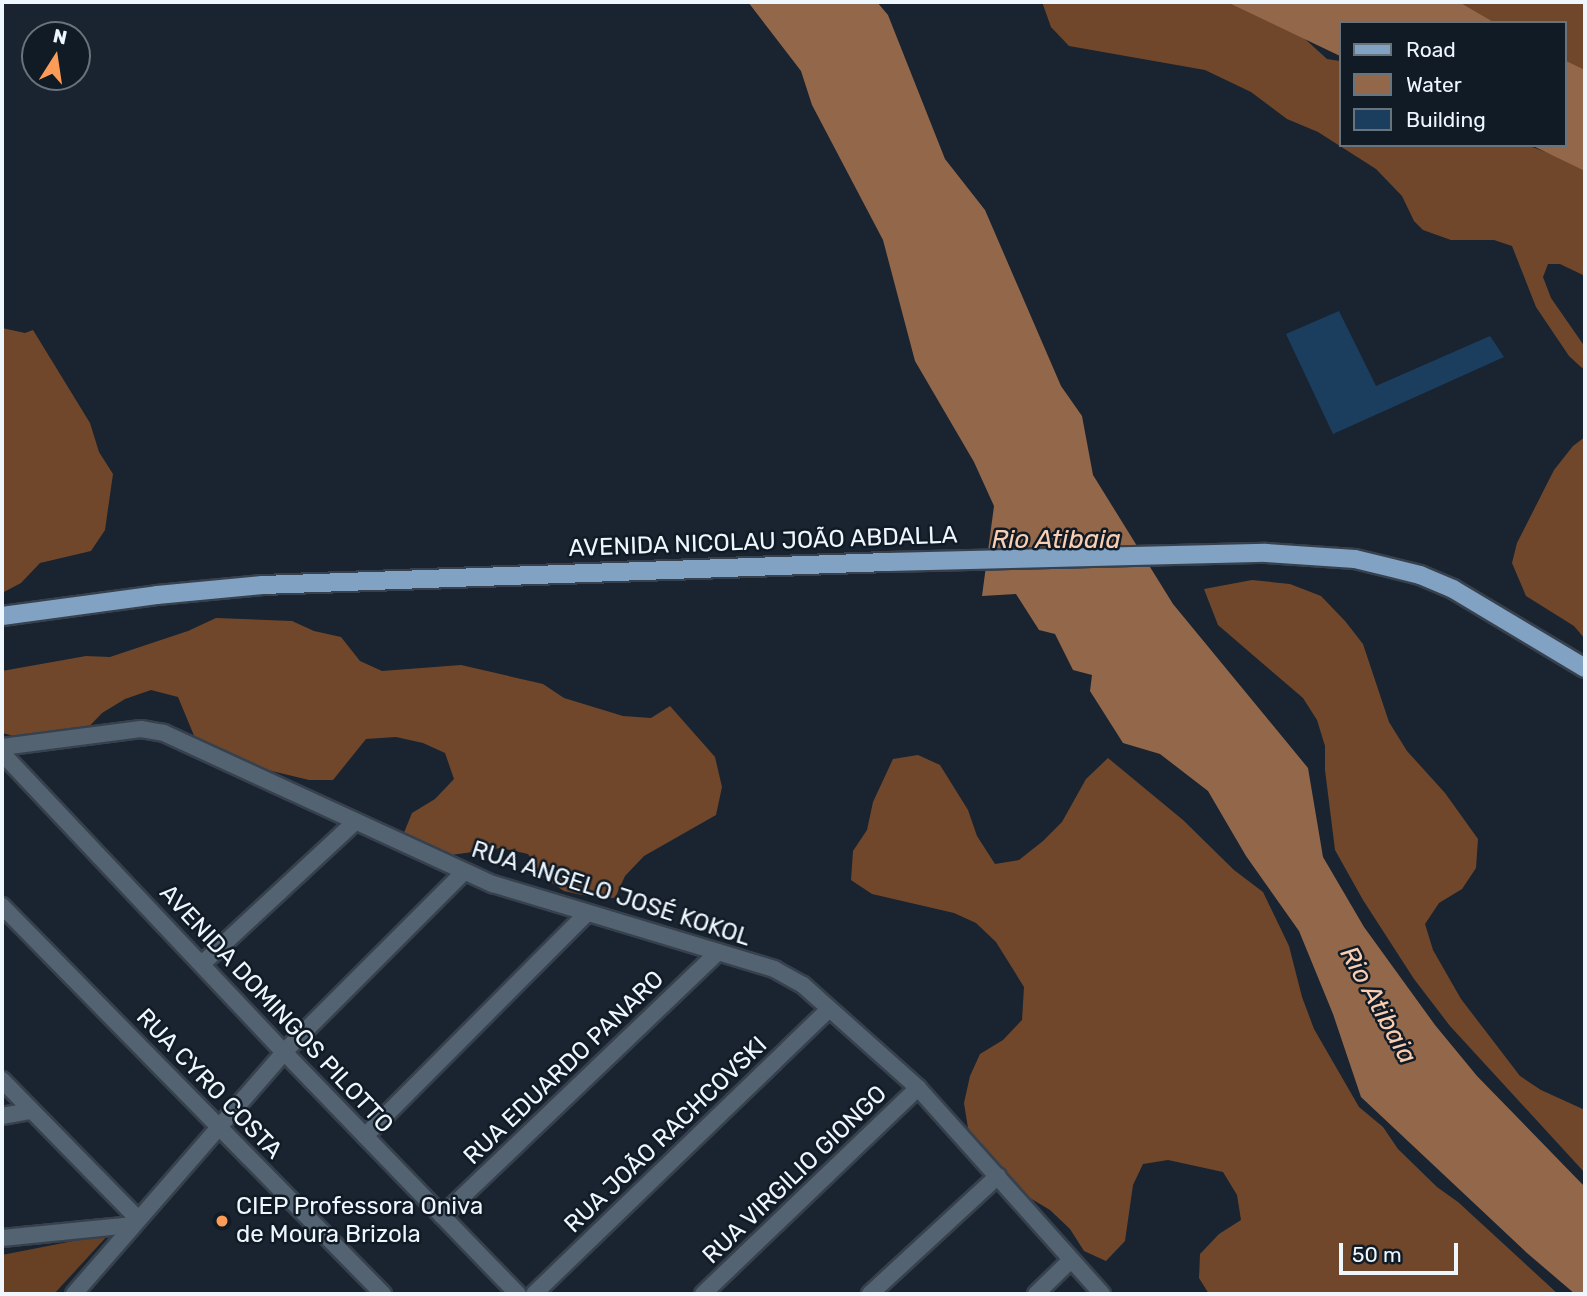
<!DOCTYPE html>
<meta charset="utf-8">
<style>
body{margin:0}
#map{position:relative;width:1587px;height:1296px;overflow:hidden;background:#192430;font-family:Rubik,sans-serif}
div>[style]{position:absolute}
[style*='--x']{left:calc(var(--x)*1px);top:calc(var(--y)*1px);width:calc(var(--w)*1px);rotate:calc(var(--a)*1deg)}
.green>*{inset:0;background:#684125}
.forest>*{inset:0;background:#70472a}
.water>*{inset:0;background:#93674a}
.building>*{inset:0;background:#1b3e5f}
.roads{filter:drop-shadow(2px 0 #37414d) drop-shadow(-2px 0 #37414d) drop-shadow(0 2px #37414d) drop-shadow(0 -2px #37414d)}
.minor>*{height:16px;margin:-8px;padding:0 8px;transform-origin:8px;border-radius:8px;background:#536372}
.major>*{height:18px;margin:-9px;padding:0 9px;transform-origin:9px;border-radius:9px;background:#82a2c3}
.dots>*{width:19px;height:19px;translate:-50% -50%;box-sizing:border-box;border:4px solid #101b26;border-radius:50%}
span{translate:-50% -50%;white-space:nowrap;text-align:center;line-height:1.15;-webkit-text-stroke:5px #101b26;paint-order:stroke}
.street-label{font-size:24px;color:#eef6fe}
.poi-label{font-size:24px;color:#eef6fe}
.left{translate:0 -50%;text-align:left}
.water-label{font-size:26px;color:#f9ceb3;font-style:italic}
.frame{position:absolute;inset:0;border:4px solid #eef6fe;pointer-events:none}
.legend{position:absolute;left:1339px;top:21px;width:228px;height:126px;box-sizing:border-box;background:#101b26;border:2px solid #69737c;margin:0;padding:9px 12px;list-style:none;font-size:21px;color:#eef6fe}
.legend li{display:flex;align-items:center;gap:14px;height:35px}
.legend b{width:35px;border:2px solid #69737c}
.north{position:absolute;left:21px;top:21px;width:70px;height:70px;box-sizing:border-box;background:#101b26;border:2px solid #69737c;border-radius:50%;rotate:12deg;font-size:19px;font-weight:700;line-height:28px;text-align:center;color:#eef6fe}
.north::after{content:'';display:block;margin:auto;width:24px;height:32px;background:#fd9c56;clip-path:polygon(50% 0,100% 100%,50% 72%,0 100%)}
.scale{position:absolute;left:1339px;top:1243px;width:119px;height:32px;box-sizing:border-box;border:4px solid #eef6fe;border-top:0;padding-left:9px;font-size:21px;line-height:24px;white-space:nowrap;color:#eef6fe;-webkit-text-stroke:5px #101b26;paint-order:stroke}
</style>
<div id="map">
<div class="green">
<div style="clip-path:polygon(109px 1234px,54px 1294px,2px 1294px,2px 1255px)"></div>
</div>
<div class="forest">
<div style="clip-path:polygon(1042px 2px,1252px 2px,1294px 29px,1327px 59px,1340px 61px,1340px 145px,1527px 145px,1585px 167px,1585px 276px,1560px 264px,1548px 264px,1543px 277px,1551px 298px,1585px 347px,1585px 366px,1582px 368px,1569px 356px,1536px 307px,1512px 246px,1494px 240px,1451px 240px,1423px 230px,1414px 221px,1402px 196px,1376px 169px,1318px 132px,1287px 119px,1251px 92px,1205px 70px,1069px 46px,1051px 27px)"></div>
<div style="clip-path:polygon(1383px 2px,1585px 2px,1585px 115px,1564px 102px,1564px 23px,1458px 23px)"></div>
<div style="clip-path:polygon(2px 328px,25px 333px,33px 330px,90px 423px,99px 452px,113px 474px,105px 530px,91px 551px,40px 563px,21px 583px,2px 593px)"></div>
<div style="clip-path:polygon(1585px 437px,1585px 639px,1574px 626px,1526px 596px,1512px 563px,1517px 543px,1554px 470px,1573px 446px)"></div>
<div style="clip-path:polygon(1252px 580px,1290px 584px,1321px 596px,1345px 621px,1363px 644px,1389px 722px,1407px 751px,1445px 793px,1478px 839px,1476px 868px,1462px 889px,1439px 903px,1425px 924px,1433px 950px,1461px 999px,1520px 1076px,1541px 1090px,1585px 1110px,1585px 1173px,1450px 1026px,1414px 979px,1363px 900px,1335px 850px,1325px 770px,1325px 746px,1317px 720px,1303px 698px,1218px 625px,1204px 589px)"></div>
<div style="clip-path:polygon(216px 618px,292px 621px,314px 631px,341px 637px,360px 661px,382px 671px,461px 665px,543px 684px,564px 698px,623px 716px,651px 718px,670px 706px,715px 757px,722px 787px,716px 815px,644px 856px,625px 876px,615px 898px,591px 897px,564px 891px,543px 877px,528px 854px,501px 848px,451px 855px,423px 849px,403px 835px,412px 813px,435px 799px,454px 779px,445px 753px,423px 743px,396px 737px,366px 739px,333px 780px,309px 780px,222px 759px,200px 750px,178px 697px,151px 690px,125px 699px,102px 713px,83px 733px,56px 746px,2px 733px,2px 671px,86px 656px,110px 657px,188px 631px)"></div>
<div style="clip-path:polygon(918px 755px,940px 765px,968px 810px,977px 836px,995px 864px,1019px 860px,1043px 841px,1062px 822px,1086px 779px,1108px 758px,1183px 820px,1234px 870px,1263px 892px,1289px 946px,1302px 997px,1314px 1029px,1359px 1107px,1383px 1127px,1398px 1149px,1437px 1187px,1458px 1202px,1558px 1294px,1209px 1294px,1199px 1278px,1200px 1254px,1219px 1234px,1241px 1220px,1237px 1195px,1223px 1172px,1168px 1160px,1143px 1164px,1133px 1185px,1125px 1241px,1106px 1261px,1084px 1251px,1070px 1229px,1050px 1210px,1025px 1195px,1006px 1171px,982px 1151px,968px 1128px,964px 1103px,970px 1076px,980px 1054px,1003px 1040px,1022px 1020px,1024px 987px,996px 942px,976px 923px,954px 913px,872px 894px,851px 880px,853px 851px,867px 830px,873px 802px,893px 759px)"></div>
</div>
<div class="water">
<div style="clip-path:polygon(748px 2px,877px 2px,888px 15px,945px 159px,985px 210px,1061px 386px,1082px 416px,1093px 475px,1173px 604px,1308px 768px,1323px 857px,1364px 927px,1435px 1025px,1477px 1076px,1585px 1187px,1585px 1294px,1575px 1294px,1527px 1253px,1361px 1097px,1333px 1014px,1299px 931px,1246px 856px,1208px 791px,1160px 754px,1123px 743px,1090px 691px,1092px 675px,1073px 670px,1055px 634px,1039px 630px,1016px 594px,982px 596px,994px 506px,974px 462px,915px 361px,883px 240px,812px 105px,801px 71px)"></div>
<div style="clip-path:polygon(1227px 2px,1459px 2px,1495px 23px,1340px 23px,1340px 56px)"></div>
<div style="clip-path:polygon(1564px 60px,1585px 70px,1585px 171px,1531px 145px,1564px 145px)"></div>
</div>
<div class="building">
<div style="clip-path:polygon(1339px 311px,1376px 386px,1490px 336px,1504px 357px,1333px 434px,1286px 334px)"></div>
</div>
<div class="roads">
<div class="minor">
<div style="--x:2;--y:747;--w:140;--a:-7.4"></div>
<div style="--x:141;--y:729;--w:23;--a:10"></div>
<div style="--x:164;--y:733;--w:362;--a:24.7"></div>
<div style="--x:493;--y:884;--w:294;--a:16.8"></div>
<div style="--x:774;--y:969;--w:33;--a:29"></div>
<div style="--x:803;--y:985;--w:154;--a:41.8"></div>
<div style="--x:918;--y:1088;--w:276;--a:48.2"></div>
<div style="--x:2;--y:753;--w:411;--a:46.7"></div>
<div style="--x:284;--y:1052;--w:337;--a:46"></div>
<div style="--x:2;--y:906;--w:544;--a:45.52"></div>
<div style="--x:202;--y:964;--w:209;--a:-42.9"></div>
<div style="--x:2;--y:1080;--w:194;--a:45.6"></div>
<div style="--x:2;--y:1116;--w:29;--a:-10"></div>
<div style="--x:365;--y:1136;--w:315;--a:-45.1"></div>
<div style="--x:442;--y:1216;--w:382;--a:-43.7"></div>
<div style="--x:2;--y:1238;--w:132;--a:-5.7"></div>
<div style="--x:74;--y:1294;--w:320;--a:-49"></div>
<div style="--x:284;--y:1052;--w:255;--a:-45"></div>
<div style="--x:534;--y:1294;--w:410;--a:-44"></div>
<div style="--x:703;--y:1294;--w:298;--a:-43.8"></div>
<div style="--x:870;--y:1294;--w:174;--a:-42.7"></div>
<div style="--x:1036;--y:1294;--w:49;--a:-44.2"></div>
</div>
<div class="major">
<div style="--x:2;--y:616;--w:156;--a:-7.7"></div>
<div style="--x:157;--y:595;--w:106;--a:-5.4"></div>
<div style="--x:263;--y:585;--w:625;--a:-2.11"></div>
<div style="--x:888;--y:562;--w:378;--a:-1.4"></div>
<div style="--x:1266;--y:553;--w:89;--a:3.9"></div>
<div style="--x:1355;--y:559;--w:67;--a:13.8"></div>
<div style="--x:1420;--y:575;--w:36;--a:23"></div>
<div style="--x:1453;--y:589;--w:154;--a:30.9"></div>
</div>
</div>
<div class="dots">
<div style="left:222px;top:1221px;background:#fd9c56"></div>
</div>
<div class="street-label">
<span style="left:763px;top:542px;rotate:-2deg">AVENIDA NICOLAU JOÃO ABDALLA</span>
<span style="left:611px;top:894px;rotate:18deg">RUA ANGELO JOSÉ KOKOL</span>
<span style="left:276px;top:1009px;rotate:47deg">AVENIDA DOMINGOS PILOTTO</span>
<span style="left:564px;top:1068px;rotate:-44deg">RUA EDUARDO PANARO</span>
<span style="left:209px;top:1084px;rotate:46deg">RUA CYRO COSTA</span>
<span style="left:666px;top:1135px;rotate:-44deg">RUA JOÃO RACHCOVSKI</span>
<span style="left:795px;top:1175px;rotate:-44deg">RUA VIRGILIO GIONGO</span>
</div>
<div class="poi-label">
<span class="left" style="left:236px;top:1221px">CIEP Professora Oniva<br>de Moura Brizola</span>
</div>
<div class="water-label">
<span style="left:1056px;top:540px">Rio Atibaia</span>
<span style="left:1378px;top:1005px;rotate:61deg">Rio Atibaia</span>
</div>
<div class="frame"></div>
<ul class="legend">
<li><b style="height:9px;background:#82a2c3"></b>Road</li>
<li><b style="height:19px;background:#93674a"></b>Water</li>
<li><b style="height:19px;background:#1b3e5f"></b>Building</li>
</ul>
<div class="north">N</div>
<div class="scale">50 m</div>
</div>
